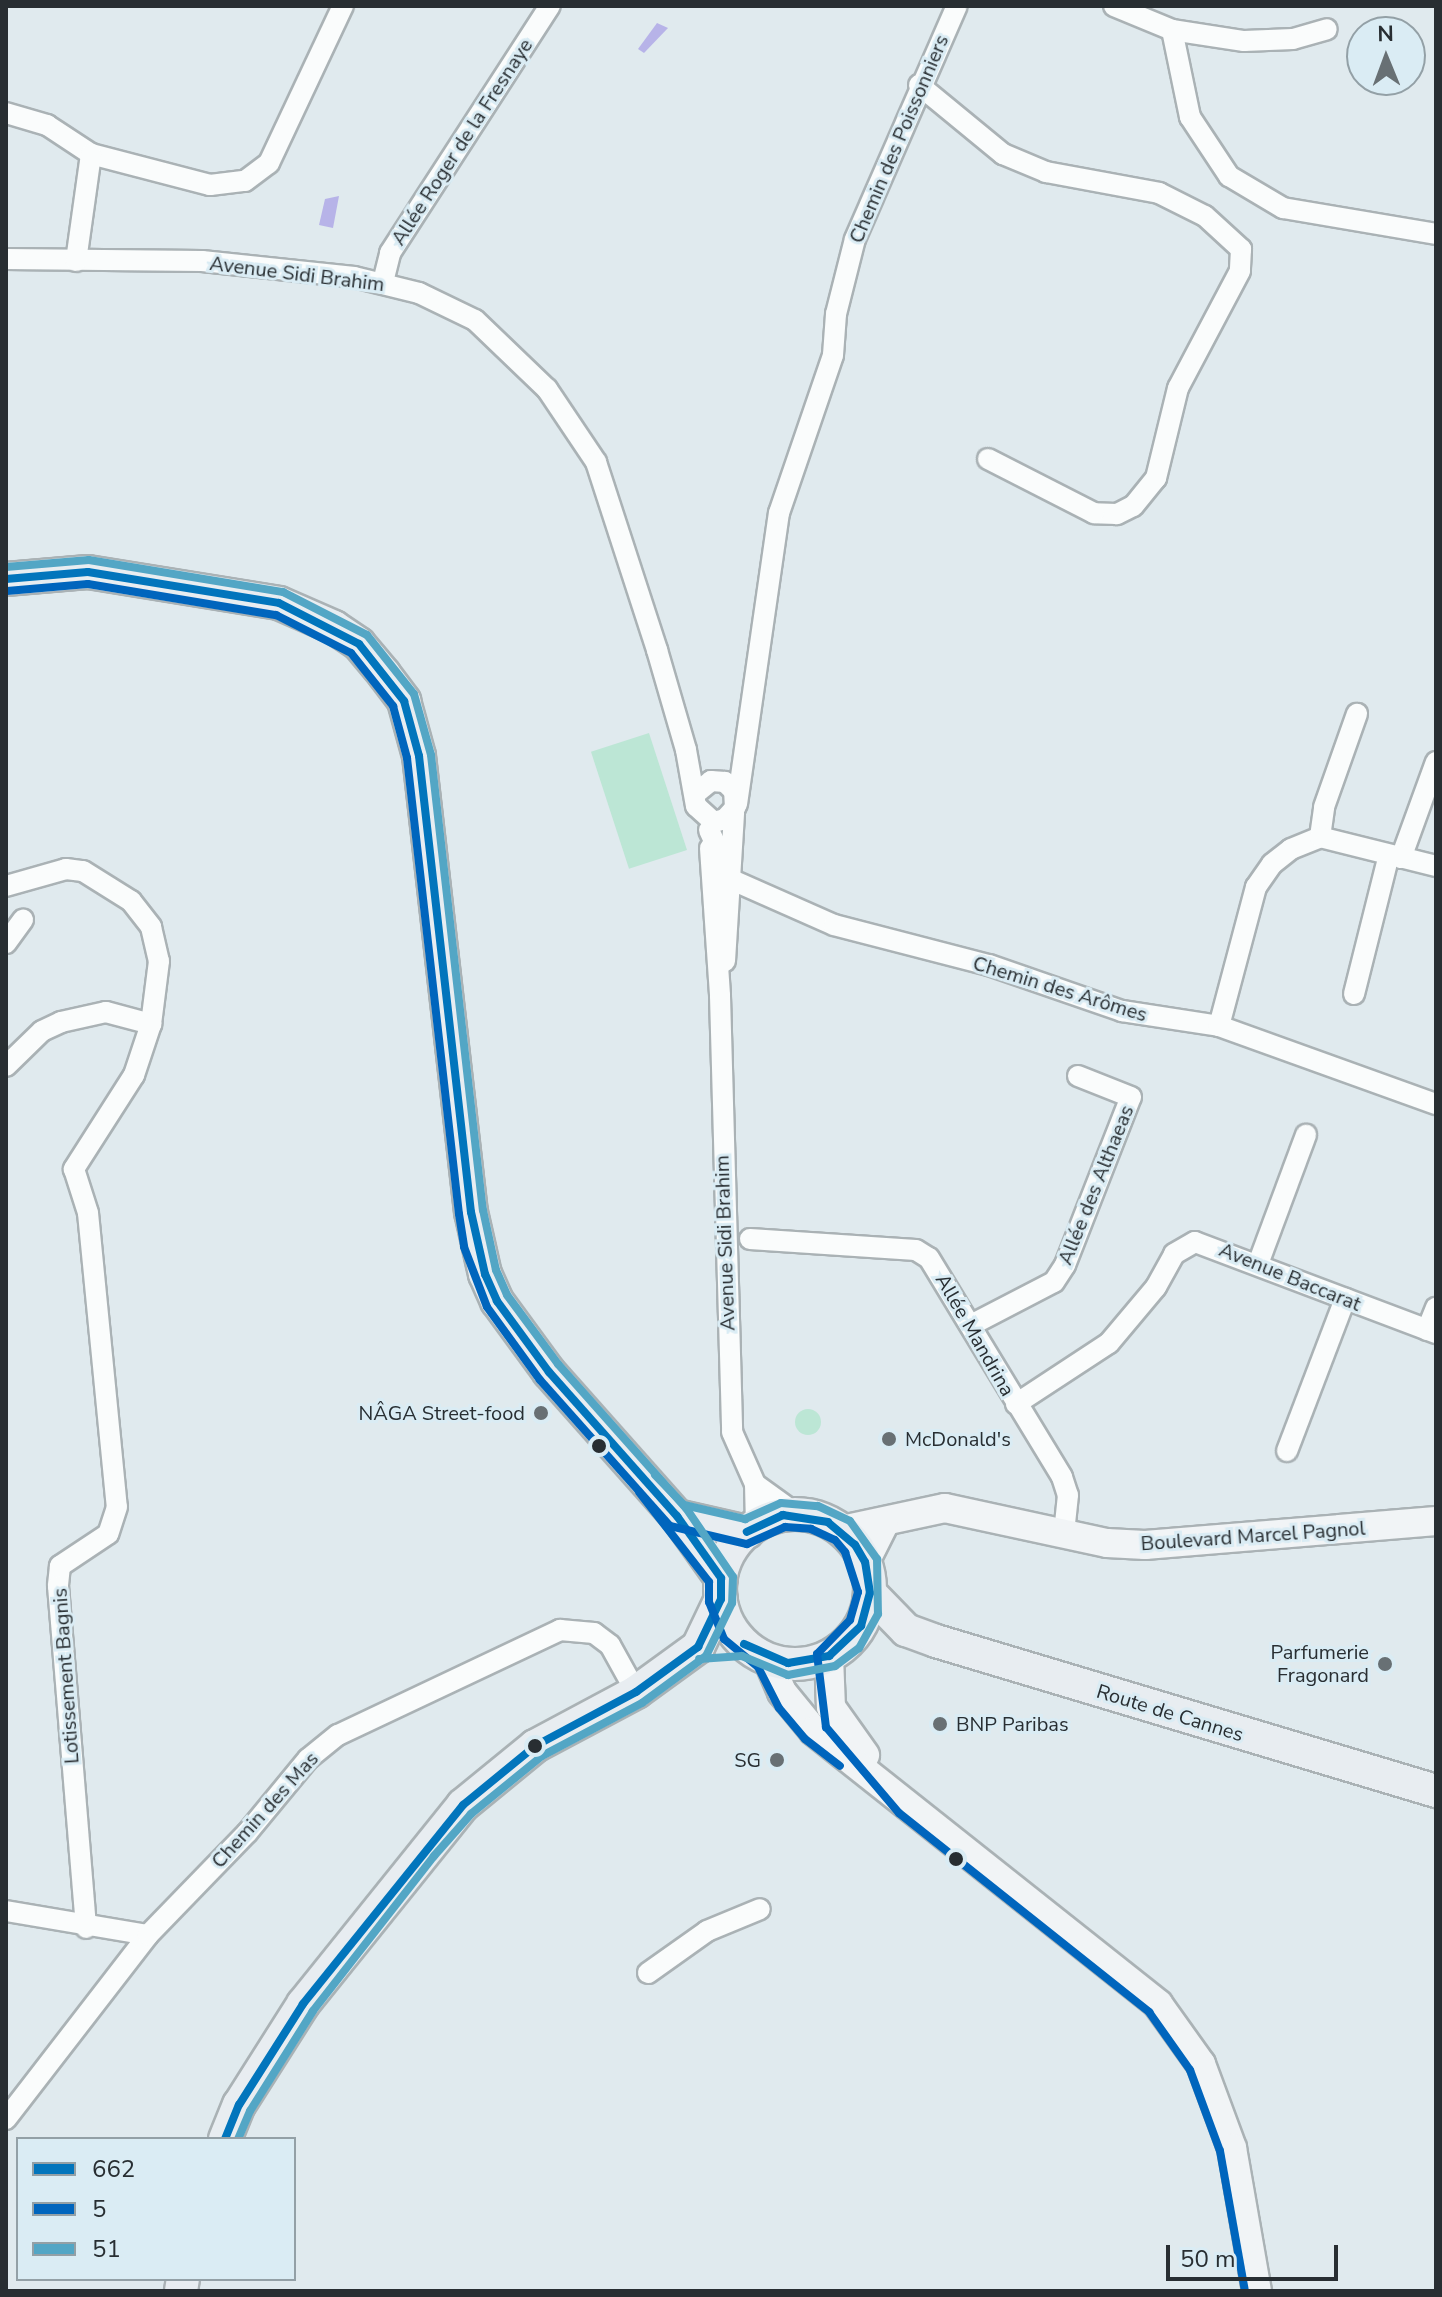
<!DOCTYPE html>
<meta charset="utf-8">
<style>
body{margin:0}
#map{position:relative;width:1442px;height:2297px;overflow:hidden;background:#e0eaee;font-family:"Nunito Sans",sans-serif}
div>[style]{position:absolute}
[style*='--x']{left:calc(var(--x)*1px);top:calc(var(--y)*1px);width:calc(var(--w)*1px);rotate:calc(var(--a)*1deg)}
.green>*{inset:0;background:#bce6d5;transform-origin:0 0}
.round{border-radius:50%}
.water>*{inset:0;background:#b7b3e8}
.roads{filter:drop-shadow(2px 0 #aab2b5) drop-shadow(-2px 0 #aab2b5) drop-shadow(0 2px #aab2b5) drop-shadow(0 -2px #aab2b5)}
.street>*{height:20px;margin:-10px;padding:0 10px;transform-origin:10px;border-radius:10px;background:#fafcfc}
.secondary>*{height:28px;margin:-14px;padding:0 14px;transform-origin:14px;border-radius:14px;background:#f1f4f6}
.primary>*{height:32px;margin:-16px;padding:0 16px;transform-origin:16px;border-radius:16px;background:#e8edf1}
.primary>.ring{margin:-16px;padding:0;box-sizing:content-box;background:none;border:32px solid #e8edf1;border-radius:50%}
.bus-1>*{height:8px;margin:-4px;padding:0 4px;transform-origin:4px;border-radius:4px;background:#0275bc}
.bus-2>*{height:8px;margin:-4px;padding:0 4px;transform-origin:4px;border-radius:4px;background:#0065bd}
.bus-3>*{height:8px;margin:-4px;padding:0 4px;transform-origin:4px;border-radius:4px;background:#53a6c5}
.dots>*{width:22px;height:22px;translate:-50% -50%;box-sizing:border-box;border:4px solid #daecf4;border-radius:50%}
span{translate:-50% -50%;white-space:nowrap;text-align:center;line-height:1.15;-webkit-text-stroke:6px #daecf4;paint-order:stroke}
.street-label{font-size:20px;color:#282e32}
.poi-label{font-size:20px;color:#282e32}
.right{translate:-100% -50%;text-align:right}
.left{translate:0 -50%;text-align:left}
.frame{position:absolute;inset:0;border:8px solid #282e32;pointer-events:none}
.legend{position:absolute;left:16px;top:2137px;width:280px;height:144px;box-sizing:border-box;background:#daecf4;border:2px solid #93a0a6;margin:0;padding:10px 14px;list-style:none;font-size:24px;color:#282e32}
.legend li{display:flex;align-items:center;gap:16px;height:40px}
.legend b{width:40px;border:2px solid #93a0a6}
.north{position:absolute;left:1346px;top:16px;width:80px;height:80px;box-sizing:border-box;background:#daecf4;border:2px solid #93a0a6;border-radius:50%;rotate:359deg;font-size:22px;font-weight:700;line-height:32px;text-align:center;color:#282e32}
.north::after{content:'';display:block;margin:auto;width:28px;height:36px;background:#687074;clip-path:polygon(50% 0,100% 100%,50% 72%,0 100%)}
.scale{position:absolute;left:1166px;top:2245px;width:172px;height:36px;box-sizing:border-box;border:4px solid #282e32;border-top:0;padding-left:10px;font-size:24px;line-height:28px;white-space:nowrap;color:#282e32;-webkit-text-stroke:6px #daecf4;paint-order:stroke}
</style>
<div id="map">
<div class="green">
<div style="left:649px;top:733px;width:123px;height:61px;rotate:72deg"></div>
<div class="round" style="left:795px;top:1409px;width:26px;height:26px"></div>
</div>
<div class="water">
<div style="clip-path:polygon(657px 23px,668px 28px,644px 53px,638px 49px)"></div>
<div style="clip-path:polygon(339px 196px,333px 228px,319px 225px,325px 199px)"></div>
</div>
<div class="roads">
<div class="street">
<div style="--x:1114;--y:6;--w:63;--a:22.5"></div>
<div style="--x:1172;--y:30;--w:89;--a:78.3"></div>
<div style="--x:1190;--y:117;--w:71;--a:56.5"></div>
<div style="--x:1229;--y:176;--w:63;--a:30.7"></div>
<div style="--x:1283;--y:208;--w:155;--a:9.6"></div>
<div style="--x:1172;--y:30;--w:73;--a:8.7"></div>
<div style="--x:1244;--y:41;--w:49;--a:-2.3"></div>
<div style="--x:1293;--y:39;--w:35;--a:-16"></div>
<div style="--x:919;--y:85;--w:109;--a:39.4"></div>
<div style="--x:1003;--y:154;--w:47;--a:22.7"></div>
<div style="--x:1046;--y:172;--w:115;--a:10.5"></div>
<div style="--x:1159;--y:193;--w:51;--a:26.6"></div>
<div style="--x:1205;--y:216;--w:49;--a:42.5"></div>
<div style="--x:1241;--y:249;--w:22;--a:93"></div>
<div style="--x:1240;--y:271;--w:132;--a:117.9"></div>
<div style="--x:1178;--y:388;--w:93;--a:103.7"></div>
<div style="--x:1156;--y:478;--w:36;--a:129"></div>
<div style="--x:1133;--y:506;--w:18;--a:153"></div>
<div style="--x:1117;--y:514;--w:23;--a:-178"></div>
<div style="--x:1094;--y:513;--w:119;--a:-153"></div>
<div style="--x:6;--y:113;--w:43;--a:16.3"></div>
<div style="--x:47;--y:125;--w:53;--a:33.4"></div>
<div style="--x:91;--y:154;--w:123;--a:14.6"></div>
<div style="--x:210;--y:185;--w:35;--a:-7"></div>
<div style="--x:245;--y:181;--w:30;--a:-37"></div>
<div style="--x:269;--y:163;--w:174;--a:-64.8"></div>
<div style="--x:6;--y:259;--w:196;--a:0.6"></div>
<div style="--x:202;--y:261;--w:153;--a:6"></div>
<div style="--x:354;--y:277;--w:67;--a:13.8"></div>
<div style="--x:419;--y:293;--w:62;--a:25.7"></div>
<div style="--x:475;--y:320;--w:100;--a:43.8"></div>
<div style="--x:547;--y:389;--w:88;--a:56.1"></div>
<div style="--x:596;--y:462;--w:198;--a:72"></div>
<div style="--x:657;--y:650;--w:104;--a:73.8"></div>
<div style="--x:686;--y:750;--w:57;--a:79.9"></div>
<div style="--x:696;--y:806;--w:24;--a:42"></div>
<div style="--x:714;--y:822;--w:11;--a:-15"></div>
<div style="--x:725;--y:819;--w:15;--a:-48"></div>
<div style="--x:735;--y:808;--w:17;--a:-93"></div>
<div style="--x:734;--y:791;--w:13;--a:-135"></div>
<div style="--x:725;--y:782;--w:14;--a:-176"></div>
<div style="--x:711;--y:781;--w:19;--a:141"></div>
<div style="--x:76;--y:261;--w:108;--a:-82"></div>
<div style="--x:383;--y:282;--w:30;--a:-76"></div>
<div style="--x:390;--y:253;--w:294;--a:-57.1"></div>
<div style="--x:737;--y:804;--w:294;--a:-81.8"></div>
<div style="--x:779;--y:513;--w:167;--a:-71.1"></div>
<div style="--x:833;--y:355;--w:41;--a:-85.8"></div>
<div style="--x:836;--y:314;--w:77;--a:-75.8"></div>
<div style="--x:855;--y:239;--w:254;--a:-66.4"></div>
<div style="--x:709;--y:830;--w:55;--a:65.3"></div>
<div style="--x:732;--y:880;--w:111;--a:23.8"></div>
<div style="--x:834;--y:925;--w:160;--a:14.5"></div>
<div style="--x:989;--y:965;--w:141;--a:19.1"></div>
<div style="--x:1122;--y:1011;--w:98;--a:8.8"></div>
<div style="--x:1219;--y:1026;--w:231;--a:19.8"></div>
<div style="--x:1320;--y:837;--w:30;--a:-82"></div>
<div style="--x:1324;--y:807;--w:99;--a:-70.5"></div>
<div style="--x:710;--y:848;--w:148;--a:86.1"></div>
<div style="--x:720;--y:996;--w:436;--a:88.4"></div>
<div style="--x:732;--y:1432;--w:57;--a:66.1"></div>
<div style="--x:755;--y:1484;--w:53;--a:35.8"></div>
<div style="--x:1401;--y:858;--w:102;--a:-70"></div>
<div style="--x:6;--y:886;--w:62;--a:-15.8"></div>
<div style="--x:66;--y:869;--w:17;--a:7"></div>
<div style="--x:83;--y:871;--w:57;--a:32"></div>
<div style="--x:131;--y:901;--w:33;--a:52"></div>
<div style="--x:151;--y:927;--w:35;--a:77"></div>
<div style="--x:159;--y:961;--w:64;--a:97.2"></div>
<div style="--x:6;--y:943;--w:29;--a:-54"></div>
<div style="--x:725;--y:961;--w:149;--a:-86.5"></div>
<div style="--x:1354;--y:994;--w:143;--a:-75.9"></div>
<div style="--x:1219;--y:1026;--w:144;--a:-75.1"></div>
<div style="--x:1256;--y:887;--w:28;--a:-55"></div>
<div style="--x:1272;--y:864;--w:24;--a:-38"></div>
<div style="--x:1291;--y:849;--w:31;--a:-22"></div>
<div style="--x:1320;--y:837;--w:120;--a:14"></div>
<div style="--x:6;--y:1066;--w:50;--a:-44.2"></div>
<div style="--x:42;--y:1031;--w:21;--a:-25"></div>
<div style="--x:61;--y:1022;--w:46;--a:-12.5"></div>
<div style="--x:106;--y:1012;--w:47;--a:14.9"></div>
<div style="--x:151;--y:1024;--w:54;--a:108.4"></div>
<div style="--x:134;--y:1075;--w:112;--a:122.6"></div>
<div style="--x:74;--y:1169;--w:46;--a:72.3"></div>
<div style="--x:88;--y:1213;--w:295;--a:84.4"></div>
<div style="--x:117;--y:1507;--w:28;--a:108"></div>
<div style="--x:108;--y:1534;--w:58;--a:146.3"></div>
<div style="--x:60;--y:1566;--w:20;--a:96"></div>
<div style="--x:58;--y:1586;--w:343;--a:85.3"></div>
<div style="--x:750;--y:1239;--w:166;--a:3.8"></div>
<div style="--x:916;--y:1250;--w:15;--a:32"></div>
<div style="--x:929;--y:1258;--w:256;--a:58.7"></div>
<div style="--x:1062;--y:1477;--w:19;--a:72"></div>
<div style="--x:1068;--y:1495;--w:38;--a:96"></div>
<div style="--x:1258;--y:1264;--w:138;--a:-69.6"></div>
<div style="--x:971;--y:1325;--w:93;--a:-27.4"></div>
<div style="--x:1054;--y:1282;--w:20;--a:-57"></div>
<div style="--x:1065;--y:1265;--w:180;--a:-68.6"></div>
<div style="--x:1131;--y:1097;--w:57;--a:-158.4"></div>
<div style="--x:1427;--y:1330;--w:24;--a:-68"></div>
<div style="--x:1016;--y:1404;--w:111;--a:-33.3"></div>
<div style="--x:1109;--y:1343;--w:73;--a:-50"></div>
<div style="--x:1156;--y:1287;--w:38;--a:-61"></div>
<div style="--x:1174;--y:1254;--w:24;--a:-30"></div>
<div style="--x:1195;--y:1242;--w:258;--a:20.7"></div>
<div style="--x:1287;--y:1451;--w:163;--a:-69.1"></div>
<div style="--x:755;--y:1484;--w:41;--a:88.6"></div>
<div style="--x:6;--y:1911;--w:144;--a:9.6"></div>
<div style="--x:648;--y:1973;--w:72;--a:-35.4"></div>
<div style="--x:707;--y:1931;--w:57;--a:-22.5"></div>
<div style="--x:6;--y:2119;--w:232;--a:-52.3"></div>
<div style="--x:148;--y:1935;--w:142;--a:-45.9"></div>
<div style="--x:247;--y:1833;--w:96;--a:-50.5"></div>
<div style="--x:308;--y:1759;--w:38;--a:-39"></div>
<div style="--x:338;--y:1735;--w:246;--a:-25.3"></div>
<div style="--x:560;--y:1630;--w:34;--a:5"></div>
<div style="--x:594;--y:1633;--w:20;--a:37"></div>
<div style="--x:610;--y:1645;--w:54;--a:61"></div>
</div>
<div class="secondary">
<div style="--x:842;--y:1530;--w:105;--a:-12.1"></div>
<div style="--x:945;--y:1508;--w:166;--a:12.2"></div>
<div style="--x:1107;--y:1543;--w:38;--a:3"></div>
<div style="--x:1145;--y:1545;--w:292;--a:-4.7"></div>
<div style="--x:865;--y:1562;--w:42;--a:-63.4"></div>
<div style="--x:829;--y:1656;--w:51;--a:87.8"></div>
<div style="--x:831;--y:1707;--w:59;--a:54.7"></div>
<div style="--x:768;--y:1659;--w:36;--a:67"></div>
<div style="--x:782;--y:1692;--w:50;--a:50.6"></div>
<div style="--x:814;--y:1731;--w:439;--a:38.4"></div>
<div style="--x:1158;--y:2004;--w:74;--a:54.4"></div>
<div style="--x:1201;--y:2064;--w:90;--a:69.7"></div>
<div style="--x:1232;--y:2148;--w:145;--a:80.1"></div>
</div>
<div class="primary">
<div style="--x:6;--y:579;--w:82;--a:-4.9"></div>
<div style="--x:88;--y:572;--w:193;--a:9.2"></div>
<div style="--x:279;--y:603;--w:60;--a:23.6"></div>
<div style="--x:334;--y:627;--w:30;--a:34"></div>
<div style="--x:359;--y:644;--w:39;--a:50"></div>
<div style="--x:384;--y:674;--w:34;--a:53"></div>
<div style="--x:404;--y:701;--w:57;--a:74.7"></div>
<div style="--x:419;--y:756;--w:459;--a:83.5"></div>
<div style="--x:471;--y:1212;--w:64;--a:77.3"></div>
<div style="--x:485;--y:1274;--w:30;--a:66"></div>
<div style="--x:497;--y:1301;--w:88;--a:53.8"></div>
<div style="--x:549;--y:1372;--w:193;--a:48.4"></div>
<div style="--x:677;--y:1516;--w:76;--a:54.6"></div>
<div class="ring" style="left:720px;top:1514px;width:118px;height:118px"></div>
<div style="--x:677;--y:1516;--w:72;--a:12.9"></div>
<div style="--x:870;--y:1593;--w:52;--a:45.8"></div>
<div style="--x:906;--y:1630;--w:32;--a:20"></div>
<div style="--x:936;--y:1641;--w:522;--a:16.7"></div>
<div style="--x:225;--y:2139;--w:37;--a:-68"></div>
<div style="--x:239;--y:2105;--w:120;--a:-57.6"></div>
<div style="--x:303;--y:2004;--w:255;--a:-51.2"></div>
<div style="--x:463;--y:1805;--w:93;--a:-39.3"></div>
<div style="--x:535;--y:1746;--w:115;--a:-28.1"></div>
<div style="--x:636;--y:1692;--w:77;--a:-36"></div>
<div style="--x:698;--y:1647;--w:53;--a:-64.4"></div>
<div style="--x:181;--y:2291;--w:12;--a:-81"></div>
</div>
</div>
<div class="bus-1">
<div style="--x:6;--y:579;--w:82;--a:-4.9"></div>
<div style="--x:88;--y:572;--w:193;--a:9.2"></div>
<div style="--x:279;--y:603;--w:90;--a:27.1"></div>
<div style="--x:359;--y:644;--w:73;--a:51.7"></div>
<div style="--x:404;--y:701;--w:57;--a:74.7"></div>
<div style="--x:419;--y:756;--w:459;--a:83.5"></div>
<div style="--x:471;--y:1212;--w:64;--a:77.3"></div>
<div style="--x:485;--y:1274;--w:30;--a:66"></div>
<div style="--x:497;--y:1301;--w:88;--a:53.8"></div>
<div style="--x:549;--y:1372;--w:193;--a:48.4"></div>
<div style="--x:677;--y:1516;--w:76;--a:54.6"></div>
<div style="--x:744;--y:1644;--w:48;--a:23.4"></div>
<div style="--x:788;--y:1663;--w:42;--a:-9.7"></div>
<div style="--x:829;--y:1656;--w:44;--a:-43.2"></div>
<div style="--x:861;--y:1626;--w:34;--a:-75"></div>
<div style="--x:870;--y:1593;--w:31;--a:-99"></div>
<div style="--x:865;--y:1562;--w:20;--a:-120"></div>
<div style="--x:855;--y:1545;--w:35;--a:-140"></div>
<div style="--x:828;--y:1522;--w:46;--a:-171.2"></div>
<div style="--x:783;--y:1515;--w:40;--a:155"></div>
<div style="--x:225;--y:2139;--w:37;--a:-68"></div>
<div style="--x:239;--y:2105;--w:120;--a:-57.6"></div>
<div style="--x:303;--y:2004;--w:255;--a:-51.2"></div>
<div style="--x:463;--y:1805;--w:93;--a:-39.3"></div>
<div style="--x:535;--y:1746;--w:115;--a:-28.1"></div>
<div style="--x:636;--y:1692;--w:77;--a:-36"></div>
<div style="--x:698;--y:1647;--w:53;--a:-64.4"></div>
<div style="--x:721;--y:1599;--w:21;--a:-90"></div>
</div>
<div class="bus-2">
<div style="--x:7;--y:591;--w:81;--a:-4.9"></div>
<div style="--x:88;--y:584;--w:191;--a:9.4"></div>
<div style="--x:276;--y:615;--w:84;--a:26.9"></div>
<div style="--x:351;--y:653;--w:68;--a:51.6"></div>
<div style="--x:393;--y:706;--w:54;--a:74.9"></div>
<div style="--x:407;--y:758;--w:459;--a:83.5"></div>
<div style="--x:459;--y:1214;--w:33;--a:81"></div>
<div style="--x:464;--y:1247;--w:64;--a:69"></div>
<div style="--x:487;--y:1307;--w:90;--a:54"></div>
<div style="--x:540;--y:1380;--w:195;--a:48.3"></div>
<div style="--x:670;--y:1526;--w:79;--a:13.2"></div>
<div style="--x:747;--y:1544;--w:42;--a:-24.1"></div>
<div style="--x:785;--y:1527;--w:26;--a:4"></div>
<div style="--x:811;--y:1529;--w:26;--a:25"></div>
<div style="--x:835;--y:1540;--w:16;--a:50"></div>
<div style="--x:845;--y:1552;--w:42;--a:72"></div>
<div style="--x:858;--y:1592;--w:29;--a:106"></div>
<div style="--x:850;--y:1620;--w:47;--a:134.1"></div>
<div style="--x:817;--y:1654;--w:74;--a:83"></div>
<div style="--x:826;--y:1727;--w:113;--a:49.7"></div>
<div style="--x:899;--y:1813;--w:320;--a:38.5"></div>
<div style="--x:1149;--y:2012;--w:71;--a:54.7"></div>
<div style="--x:1190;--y:2070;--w:86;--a:69.7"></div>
<div style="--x:1220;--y:2151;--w:142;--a:79.9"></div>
<div style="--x:639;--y:1492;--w:114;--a:52.1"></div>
<div style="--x:709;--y:1582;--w:20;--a:90"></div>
<div style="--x:709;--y:1602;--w:40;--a:68"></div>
<div style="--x:724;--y:1639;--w:44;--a:39.5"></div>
<div style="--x:758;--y:1667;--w:46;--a:62.9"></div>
<div style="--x:779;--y:1708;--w:40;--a:50"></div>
<div style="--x:805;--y:1739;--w:44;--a:37.6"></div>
</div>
<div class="bus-3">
<div style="--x:6;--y:567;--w:83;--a:-4.8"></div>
<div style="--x:89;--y:560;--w:197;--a:9.4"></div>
<div style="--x:283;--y:592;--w:94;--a:27.1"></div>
<div style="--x:367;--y:635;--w:75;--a:51.5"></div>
<div style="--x:414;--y:694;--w:63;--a:74.4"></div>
<div style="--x:431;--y:755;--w:458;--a:83.5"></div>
<div style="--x:483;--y:1210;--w:61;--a:77.8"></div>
<div style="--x:496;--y:1270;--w:27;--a:66"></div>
<div style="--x:507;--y:1295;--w:86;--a:53.5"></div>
<div style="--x:558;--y:1364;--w:193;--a:48.4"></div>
<div style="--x:686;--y:1508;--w:83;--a:55.7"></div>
<div style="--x:733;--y:1577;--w:26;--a:92"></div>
<div style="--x:732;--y:1603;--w:59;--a:116.1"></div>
<div style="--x:706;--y:1656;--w:79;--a:143.7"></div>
<div style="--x:642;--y:1703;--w:113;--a:152.1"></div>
<div style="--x:542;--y:1756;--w:92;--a:140.8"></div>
<div style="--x:471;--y:1814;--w:56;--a:131.4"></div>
<div style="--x:434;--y:1856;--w:197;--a:128"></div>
<div style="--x:313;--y:2011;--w:118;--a:122.2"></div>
<div style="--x:250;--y:2111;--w:30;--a:113"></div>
<div style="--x:655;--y:1475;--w:42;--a:46"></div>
<div style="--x:684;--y:1505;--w:63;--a:12.9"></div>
<div style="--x:745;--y:1519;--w:39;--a:-24"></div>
<div style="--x:781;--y:1503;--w:37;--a:5"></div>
<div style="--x:818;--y:1506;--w:35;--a:25"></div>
<div style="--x:850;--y:1521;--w:47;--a:54.6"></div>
<div style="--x:877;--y:1559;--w:55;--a:89"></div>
<div style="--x:878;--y:1614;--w:39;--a:119"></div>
<div style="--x:859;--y:1648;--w:30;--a:143"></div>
<div style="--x:835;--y:1666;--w:48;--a:169.2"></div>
<div style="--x:788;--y:1675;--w:50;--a:-157.6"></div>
<div style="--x:742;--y:1656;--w:43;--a:176"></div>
</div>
<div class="dots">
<div style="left:541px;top:1413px;background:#687074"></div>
<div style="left:889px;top:1439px;background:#687074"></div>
<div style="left:599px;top:1446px;background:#282e32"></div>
<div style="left:1385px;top:1664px;background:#687074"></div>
<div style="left:940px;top:1724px;background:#687074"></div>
<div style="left:535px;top:1746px;background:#282e32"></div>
<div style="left:777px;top:1760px;background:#687074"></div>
<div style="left:956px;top:1859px;background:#282e32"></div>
</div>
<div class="street-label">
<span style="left:899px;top:139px;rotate:-67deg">Chemin des Poissonniers</span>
<span style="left:462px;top:142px;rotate:-57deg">Allée Roger de la Fresnaye</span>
<span style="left:297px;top:274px;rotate:7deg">Avenue Sidi Brahim</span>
<span style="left:1060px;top:989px;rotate:17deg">Chemin des Arômes</span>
<span style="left:1096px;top:1185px;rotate:-68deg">Allée des Althaeas</span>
<span style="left:725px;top:1243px;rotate:-92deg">Avenue Sidi Brahim</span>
<span style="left:1290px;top:1277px;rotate:22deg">Avenue Baccarat</span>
<span style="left:975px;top:1335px;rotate:60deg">Allée Mandrina</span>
<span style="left:1253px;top:1536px;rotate:-4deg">Boulevard Marcel Pagnol</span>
<span style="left:66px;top:1676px;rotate:-94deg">Lotissement Bagnis</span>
<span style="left:1170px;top:1713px;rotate:17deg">Route de Cannes</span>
<span style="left:265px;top:1810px;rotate:-48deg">Chemin des Mas</span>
</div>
<div class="poi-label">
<span class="right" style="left:525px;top:1413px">NÂGA Street-food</span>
<span class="left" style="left:905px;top:1439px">McDonald's</span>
<span class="right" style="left:1369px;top:1664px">Parfumerie<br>Fragonard</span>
<span class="left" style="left:956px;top:1724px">BNP Paribas</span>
<span class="right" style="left:761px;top:1760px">SG</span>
</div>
<div class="frame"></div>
<ul class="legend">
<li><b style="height:10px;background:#0275bc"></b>662</li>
<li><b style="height:10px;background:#0065bd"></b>5</li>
<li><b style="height:10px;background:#53a6c5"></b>51</li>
</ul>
<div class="north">N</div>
<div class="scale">50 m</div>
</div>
